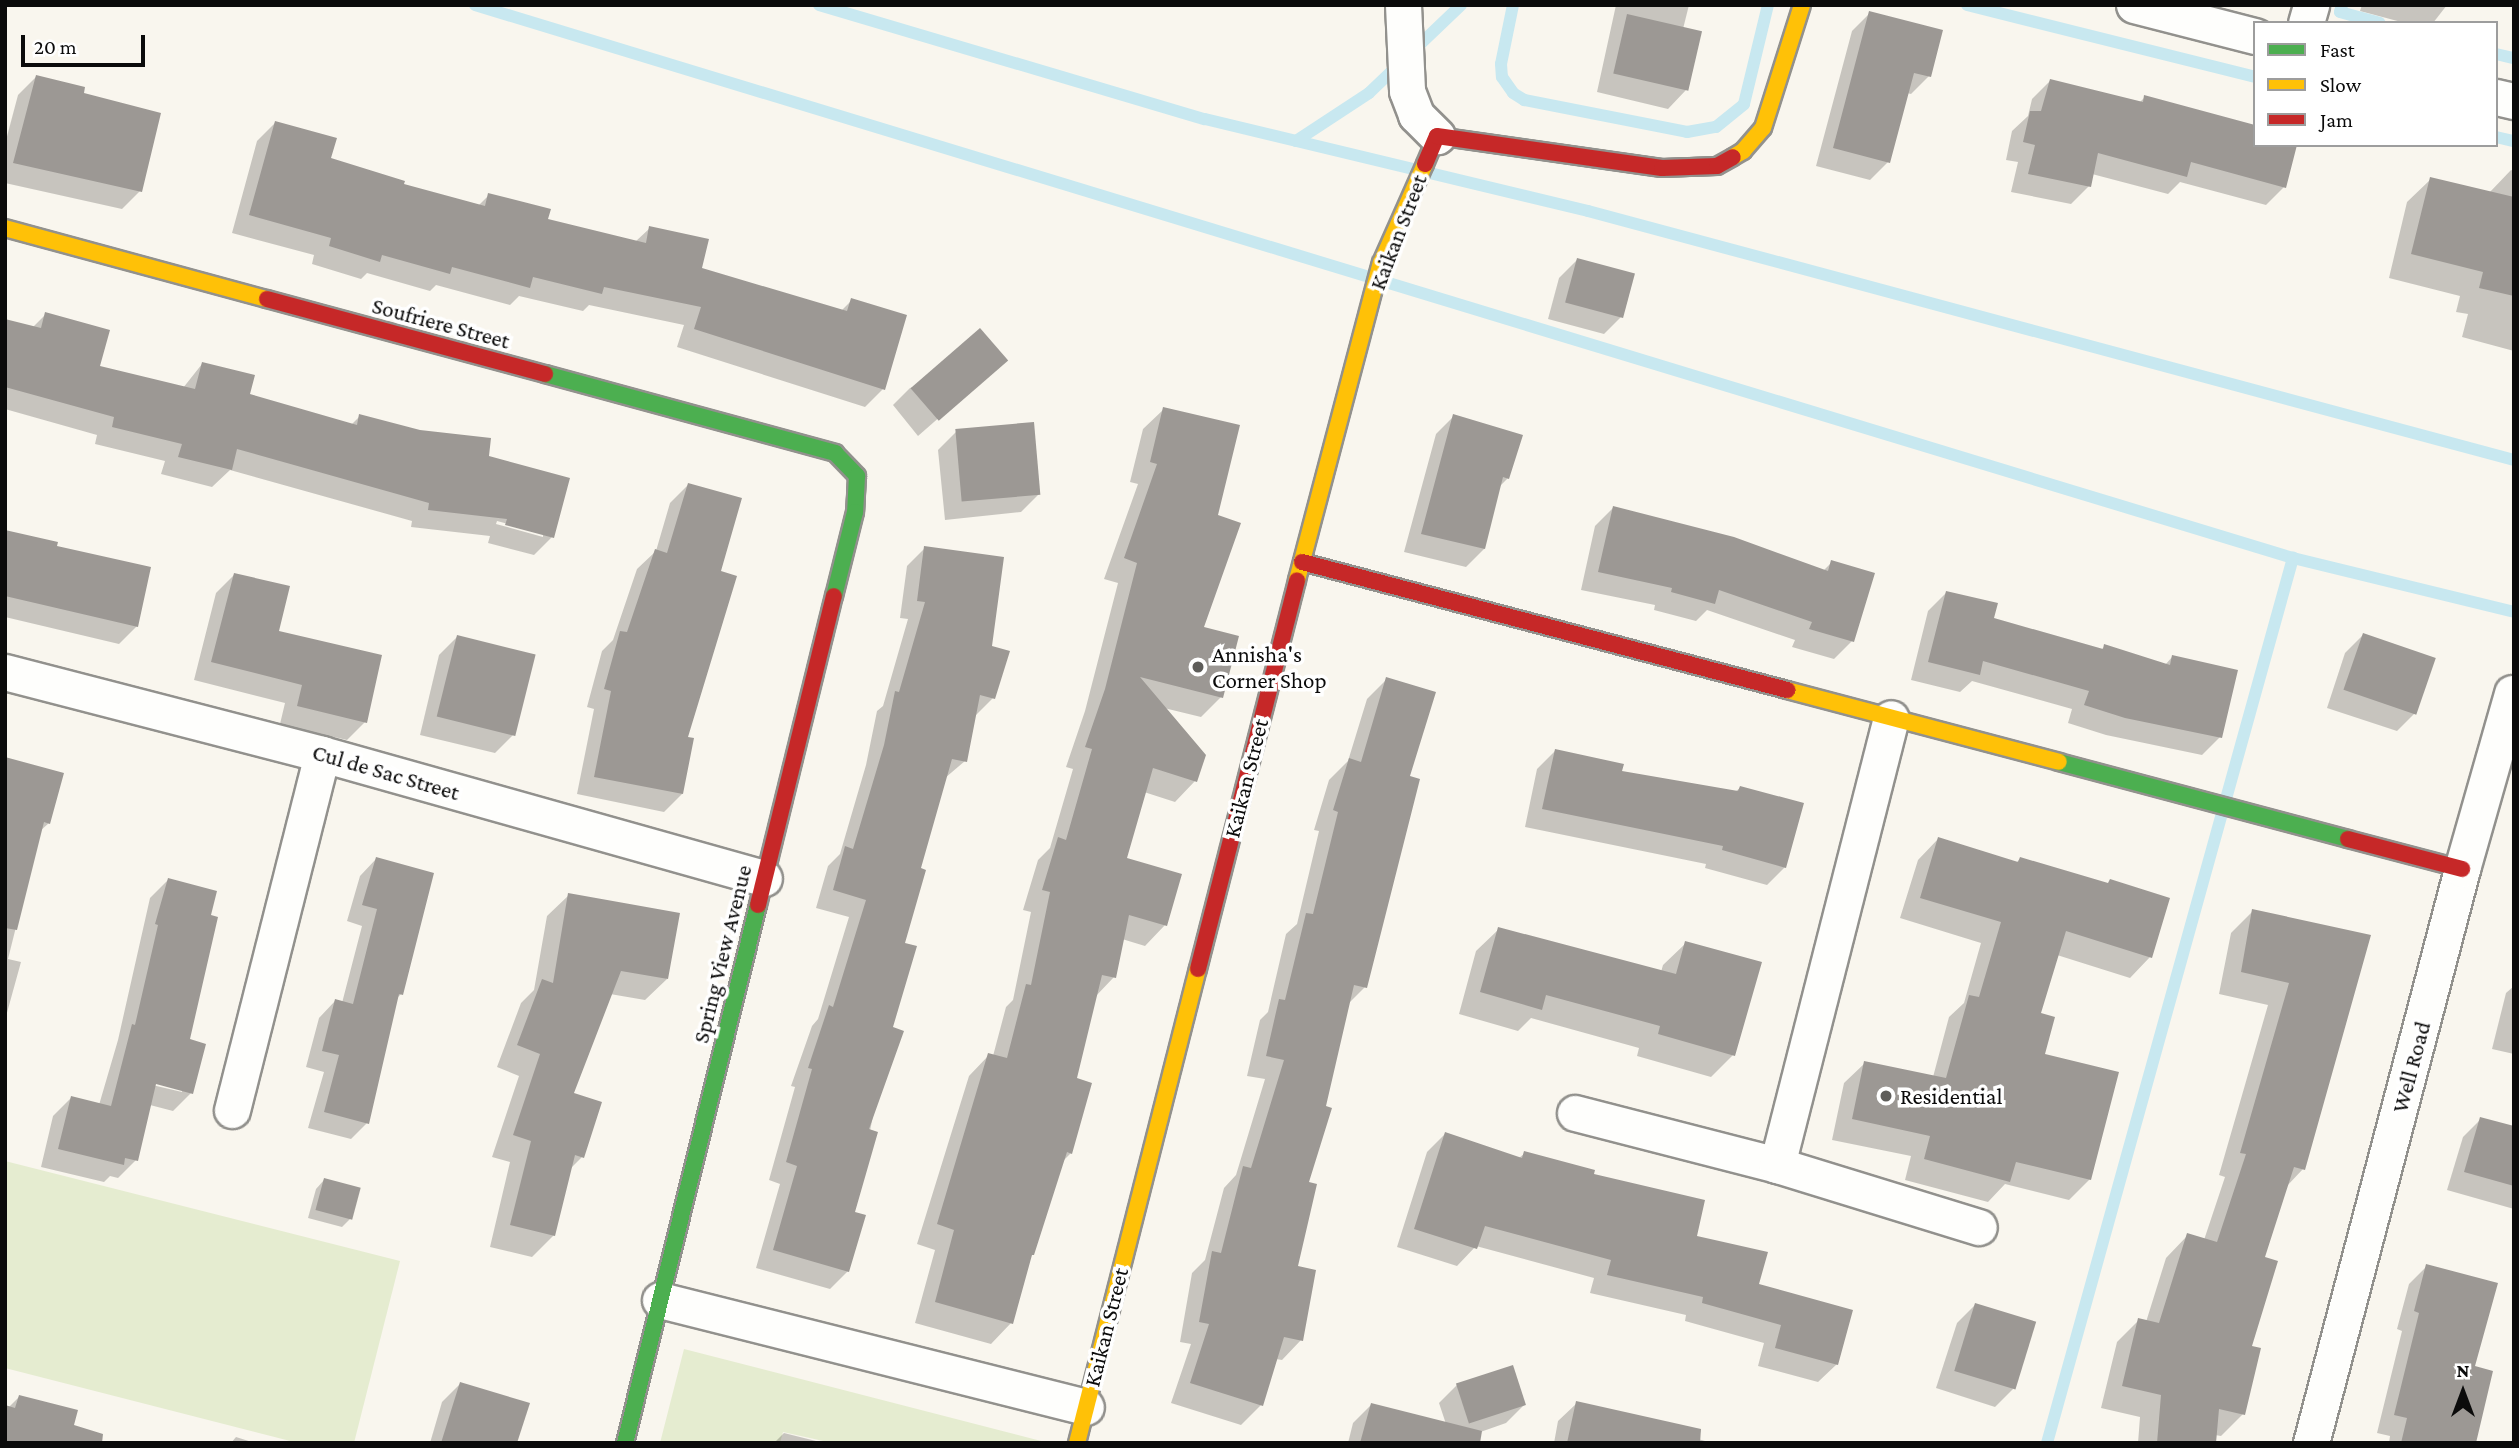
<!DOCTYPE html>
<style>
body{margin:0}
#map{position:relative;width:2519px;height:1448px;overflow:hidden;background:#f9f6ee;font-family:"Crimson Pro",serif}
div>[style]{position:absolute}
[style*='--x']{left:calc(var(--x)*1px);top:calc(var(--y)*1px);width:calc(var(--w)*1px);rotate:calc(var(--a)*1deg)}
.green>*{inset:0;background:#e5ecd0}
.shadow>*{inset:0;background:#0003}
.stream>*{height:12px;margin:-6px;padding:0 6px;transform-origin:6px;border-radius:6px;background:#c8e8f0}
.building>*{inset:0;background:#9c9894;transform-origin:0 0}
.roads{filter:drop-shadow(2px 0 #92918d) drop-shadow(-2px 0 #92918d) drop-shadow(0 2px #92918d) drop-shadow(0 -2px #92918d)}
.street>*{height:35px;margin:-17.5px;padding:0 17.5px;transform-origin:17.5px;border-radius:17.5px;background:#fefefc}
.fast>*{height:16px;margin:-8px;padding:0 8px;transform-origin:8px;border-radius:8px;background:#4caf50}
.slow>*{height:16px;margin:-8px;padding:0 8px;transform-origin:8px;border-radius:8px;background:#ffc107}
.jam>*{height:16px;margin:-8px;padding:0 8px;transform-origin:8px;border-radius:8px;background:#c62828}
.dots>*{width:19px;height:19px;translate:-50% -50%;box-sizing:border-box;border:4px solid #fff;border-radius:50%}
span{translate:-50% -50%;white-space:nowrap;text-align:center;line-height:1.15;-webkit-text-stroke:7px #fff;paint-order:stroke}
.street-label{font-size:23px;color:#0b0b0b}
.poi-label{font-size:23px;color:#0b0b0b}
.left{translate:0 -50%;text-align:left}
.frame{position:absolute;inset:0;border:7px solid #0b0b0b;pointer-events:none}
.legend{position:absolute;left:2253px;top:21px;width:245px;height:126px;box-sizing:border-box;background:#fff;border:2px solid #9d9d9d;margin:0;padding:9px 12px;list-style:none;font-size:21px;color:#0b0b0b}
.legend li{display:flex;align-items:center;gap:14px;height:35px}
.legend b{width:35px;border:2px solid #9d9d9d}
.north{position:absolute;left:2428px;top:1357px;width:70px;height:70px;-webkit-text-stroke:5px #fff;paint-order:stroke;rotate:0deg;font-size:19px;font-weight:700;line-height:28px;text-align:center;color:#0b0b0b}
.north::after{content:'';display:block;margin:auto;width:24px;height:32px;background:#0b0b0b;clip-path:polygon(50% 0,100% 100%,50% 72%,0 100%)}
.scale{position:absolute;left:21px;top:35px;width:124px;height:32px;box-sizing:border-box;border:4px solid #0b0b0b;border-top:0;padding-left:9px;font-size:21px;line-height:24px;white-space:nowrap;color:#0b0b0b;-webkit-text-stroke:5px #fff;paint-order:stroke}
</style>
<div id="map">
<div class="green">
<div style="clip-path:polygon(5px 1161px,400px 1261px,354px 1443px,298px 1443px,5px 1368px)"></div>
<div style="clip-path:polygon(684px 1349px,1049px 1443px,832px 1443px,783px 1432px,780px 1443px,660px 1443px)"></div>
</div>
<div class="shadow">
<div style="clip-path:polygon(1616px 5px,1689px 5px,1683px 29px,1686px 90px,1668px 109px,1597px 92px)"></div>
<div style="clip-path:polygon(2362px 5px,2447px 5px,2433px 23px,2405px 23px,2360px 11px)"></div>
<div style="clip-path:polygon(1870px 13px,1929px 76px,1911px 94px,1907px 93px,1888px 162px,1870px 180px,1816px 166px,1852px 31px)"></div>
<div style="clip-path:polygon(36px 77px,81px 94px,140px 191px,122px 209px,5px 183px,5px 144px,18px 95px)"></div>
<div style="clip-path:polygon(2050px 81px,2139px 103px,2145px 97px,2255px 145px,2284px 187px,2266px 205px,2180px 182px,2168px 194px,2092px 174px,2089px 186px,2071px 204px,2011px 192px,2018px 162px,2006px 160px,2012px 131px,2028px 116px,2032px 99px)"></div>
<div style="clip-path:polygon(275px 123px,329px 160px,402px 185px,478px 206px,489px 195px,546px 221px,635px 242px,650px 228px,700px 269px,841px 311px,852px 300px,883px 389px,865px 407px,677px 347px,684px 325px,589px 305px,583px 311px,519px 296px,510px 305px,436px 285px,430px 291px,367px 273px,361px 279px,312px 264px,314px 255px,232px 233px,257px 141px)"></div>
<div style="clip-path:polygon(2511px 170px,2514px 171px,2514px 351px,2462px 337px,2468px 314px,2456px 312px,2460px 296px,2389px 278px,2407px 202px,2431px 179px,2489px 193px)"></div>
<div style="clip-path:polygon(1577px 260px,1622px 316px,1604px 334px,1548px 319px,1559px 278px)"></div>
<div style="clip-path:polygon(evenodd,46px 314px,98px 367px,183px 388px,202px 364px,248px 395px,351px 425px,360px 416px,487px 457px,552px 537px,534px 555px,488px 543px,490px 536px,411px 527px,412px 521px,230px 470px,212px 487px,161px 474px,165px 461px,95px 444px,97px 435px,5px 409px,5px 320px,33px 327px,46px 314px,497px 521px,543px 533px,543px 537px,496px 524px,497px 521px)"></div>
<div style="clip-path:polygon(1005px 360px,918px 436px,893px 405px,910px 388px)"></div>
<div style="clip-path:polygon(1164px 409px,1216px 517px,1202px 628px,1221px 697px,1201px 717px,1164px 708px,1195px 781px,1175px 802px,1144px 792px,1125px 859px,1165px 925px,1145px 946px,1122px 939px,1114px 977px,1095px 997px,1075px 1079px,1071px 1153px,1063px 1161px,1029px 1258px,1011px 1323px,991px 1344px,915px 1323px,935px 1250px,917px 1244px,969px 1076px,989px 1055px,993px 1056px,1006px 1007px,1013px 1000px,1031px 912px,1023px 910px,1038px 860px,1050px 848px,1073px 769px,1066px 767px,1085px 711px,1118px 583px,1104px 579px,1138px 484px,1130px 482px,1143px 429px)"></div>
<div style="clip-path:polygon(1454px 416px,1508px 478px,1498px 488px,1484px 549px,1466px 567px,1404px 552px,1436px 434px)"></div>
<div style="clip-path:polygon(956px 432px,1039px 494px,1021px 512px,945px 520px,938px 450px)"></div>
<div style="clip-path:polygon(688px 485px,719px 572px,686px 738px,682px 794px,664px 812px,577px 794px,594px 709px,587px 707px,602px 651px,613px 640px,637px 569px,656px 551px,670px 503px)"></div>
<div style="clip-path:polygon(1613px 508px,1823px 571px,1832px 562px,1852px 641px,1834px 659px,1792px 647px,1795px 640px,1707px 610px,1696px 621px,1654px 610px,1655px 605px,1581px 590px,1595px 526px)"></div>
<div style="clip-path:polygon(5px 531px,55px 547px,137px 626px,119px 644px,5px 617px)"></div>
<div style="clip-path:polygon(925px 548px,990px 647px,993px 698px,974px 717px,965px 761px,945px 778px,918px 869px,903px 944px,891px 1029px,853px 1213px,848px 1271px,830px 1289px,756px 1268px,780px 1184px,769px 1180px,795px 1087px,791px 1086px,812px 1026px,818px 1019px,849px 917px,816px 908px,828px 866px,840px 854px,866px 765px,877px 711px,883px 706px,908px 619px,900px 618px,907px 566px)"></div>
<div style="clip-path:polygon(234px 575px,277px 632px,365px 722px,347px 740px,280px 724px,285px 703px,194px 680px,216px 593px)"></div>
<div style="clip-path:polygon(1946px 593px,1992px 619px,2101px 650px,2105px 646px,2165px 665px,2173px 656px,2220px 737px,2202px 755px,2106px 735px,2068px 723px,2072px 709px,1972px 681px,1960px 692px,1911px 680px,1928px 611px)"></div>
<div style="clip-path:polygon(2363px 635px,2415px 713px,2397px 731px,2327px 708px,2345px 653px)"></div>
<div style="clip-path:polygon(457px 637px,513px 735px,495px 753px,420px 735px,439px 655px)"></div>
<div style="clip-path:polygon(1387px 679px,1408px 777px,1365px 987px,1348px 1004px,1306px 1183px,1296px 1268px,1301px 1340px,1282px 1360px,1276px 1359px,1261px 1405px,1241px 1425px,1171px 1403px,1191px 1344px,1180px 1342px,1192px 1273px,1205px 1260px,1224px 1188px,1236px 1175px,1265px 1079px,1247px 1076px,1260px 1020px,1268px 1012px,1286px 934px,1297px 924px,1319px 831px,1314px 830px,1329px 780px,1348px 761px,1367px 699px)"></div>
<div style="clip-path:polygon(1555px 751px,1620px 772px,1735px 792px,1740px 788px,1785px 867px,1767px 885px,1705px 868px,1706px 864px,1525px 827px,1537px 769px)"></div>
<div style="clip-path:polygon(5px 759px,49px 823px,40px 831px,8px 959px,21px 962px,5px 1020px)"></div>
<div style="clip-path:polygon(1938px 839px,2016px 863px,2020px 859px,2150px 957px,2130px 978px,2057px 955px,2039px 1015px,2043px 1055px,2090px 1179px,2069px 1200px,2005px 1184px,1988px 1202px,1905px 1180px,1911px 1156px,1832px 1140px,1844px 1083px,1865px 1063px,1933px 1077px,1949px 1017px,1964px 1003px,1981px 943px,1900px 918px,1918px 860px)"></div>
<div style="clip-path:polygon(376px 859px,401px 994px,396px 999px,367px 1123px,351px 1139px,308px 1128px,324px 1072px,306px 1067px,319px 1018px,335px 1001px,342px 1003px,362px 926px,347px 921px,360px 876px)"></div>
<div style="clip-path:polygon(evenodd,168px 880px,208px 916px,188px 1041px,191px 1093px,173px 1111px,150px 1105px,136px 1160px,118px 1178px,110px 1176px,104px 1182px,41px 1167px,53px 1116px,71px 1098px,99px 1105px,118px 1040px,150px 898px,168px 880px,148px 1080px,182px 1089px,182px 1092px,148px 1084px,148px 1080px)"></div>
<div style="clip-path:polygon(569px 895px,667px 979px,645px 1000px,610px 994px,571px 1094px,582px 1157px,570px 1169px,554px 1235px,532px 1257px,490px 1247px,510px 1162px,492px 1157px,519px 1076px,497px 1067px,521px 1003px,534px 990px,547px 916px)"></div>
<div style="clip-path:polygon(2253px 911px,2369px 936px,2303px 1169px,2286px 1187px,2263px 1258px,2243px 1414px,2221px 1436px,2215px 1435px,2214px 1443px,2138px 1443px,2140px 1417px,2101px 1408px,2117px 1342px,2139px 1320px,2146px 1322px,2166px 1258px,2188px 1235px,2204px 1240px,2225px 1177px,2219px 1175px,2268px 1005px,2219px 994px,2231px 933px)"></div>
<div style="clip-path:polygon(1499px 929px,1661px 972px,1663px 965px,1686px 943px,1733px 1055px,1711px 1077px,1637px 1056px,1639px 1048px,1531px 1018px,1518px 1031px,1459px 1014px,1476px 951px)"></div>
<div style="clip-path:polygon(2514px 986px,2514px 1054px,2492px 1049px,2506px 993px)"></div>
<div style="clip-path:polygon(2481px 1119px,2514px 1128px,2514px 1209px,2447px 1190px,2463px 1137px)"></div>
<div style="clip-path:polygon(1445px 1134px,1519px 1158px,1525px 1153px,1592px 1175px,1695px 1237px,1837px 1364px,1818px 1382px,1758px 1366px,1764px 1343px,1685px 1321px,1686px 1315px,1590px 1293px,1594px 1278px,1476px 1246px,1457px 1266px,1397px 1247px,1427px 1152px)"></div>
<div style="clip-path:polygon(324px 1180px,351px 1218px,342px 1227px,308px 1218px,316px 1189px)"></div>
<div style="clip-path:polygon(2427px 1266px,2473px 1368px,2474px 1443px,2389px 1443px,2390px 1436px,2377px 1433px,2402px 1331px,2397px 1329px,2409px 1284px)"></div>
<div style="clip-path:polygon(1975px 1305px,2013px 1389px,1995px 1407px,1936px 1388px,1957px 1323px)"></div>
<div style="clip-path:polygon(460px 1384px,516px 1443px,430px 1443px,442px 1402px)"></div>
<div style="clip-path:polygon(1457px 1385px,1524px 1405px,1506px 1423px,1452px 1442px,1348px 1443px,1353px 1423px,1371px 1405px,1446px 1424px,1439px 1403px)"></div>
<div style="clip-path:polygon(19px 1397px,67px 1443px,8px 1408px)"></div>
<div style="clip-path:polygon(1577px 1403px,1642px 1423px,1712px 1443px,1554px 1443px,1558px 1421px)"></div>
<div style="clip-path:polygon(784px 1433px,824px 1443px,774px 1443px)"></div>
<div style="clip-path:polygon(236px 1437px,255px 1443px,231px 1443px)"></div>
</div>
<div class="stream">
<div style="--x:475;--y:5;--w:1900;--a:16.92"></div>
<div style="--x:2293;--y:558;--w:228;--a:13.7"></div>
<div style="--x:819;--y:5;--w:402;--a:16.5"></div>
<div style="--x:1205;--y:119;--w:394;--a:13.5"></div>
<div style="--x:1588;--y:211;--w:959;--a:15.05"></div>
<div style="--x:1513;--y:5;--w:60;--a:101.5"></div>
<div style="--x:1501;--y:64;--w:13;--a:86"></div>
<div style="--x:1502;--y:77;--w:19;--a:55"></div>
<div style="--x:1513;--y:93;--w:13;--a:32"></div>
<div style="--x:1524;--y:100;--w:166;--a:11.1"></div>
<div style="--x:1687;--y:132;--w:29;--a:-10"></div>
<div style="--x:1716;--y:127;--w:36;--a:-39"></div>
<div style="--x:1744;--y:104;--w:102;--a:-76.4"></div>
<div style="--x:1967;--y:5;--w:297;--a:14"></div>
<div style="--x:2342;--y:5;--w:7;--a:106"></div>
<div style="--x:2340;--y:12;--w:41;--a:15.4"></div>
<div style="--x:2496;--y:54;--w:18;--a:13"></div>
<div style="--x:2496;--y:137;--w:18;--a:13"></div>
<div style="--x:1296;--y:141;--w:87;--a:-33.3"></div>
<div style="--x:1369;--y:93;--w:127;--a:-43.7"></div>
<div style="--x:2047;--y:1443;--w:919;--a:-74.47"></div>
</div>
<div class="building">
<div style="clip-path:polygon(1869px 11px,1943px 30px,1931px 77px,1914px 73px,1890px 163px,1833px 148px)"></div>
<div style="left:1627px;top:14px;width:77px;height:61px;rotate:13deg"></div>
<div style="clip-path:polygon(36px 75px,85px 87px,84px 93px,161px 113px,142px 192px,13px 163px)"></div>
<div style="clip-path:polygon(2050px 79px,2143px 102px,2144px 95px,2255px 125px,2255px 145px,2297px 145px,2286px 188px,2191px 162px,2187px 177px,2098px 153px,2091px 187px,2028px 174px,2035px 145px,2023px 142px,2030px 111px,2041px 111px)"></div>
<div style="clip-path:polygon(275px 121px,337px 138px,331px 158px,405px 181px,404px 184px,485px 206px,488px 193px,551px 209px,548px 219px,646px 243px,649px 226px,709px 239px,702px 268px,847px 311px,851px 298px,907px 315px,885px 390px,694px 329px,701px 307px,604px 287px,602px 294px,533px 277px,530px 288px,452px 267px,450px 274px,382px 255px,380px 262px,329px 246px,331px 238px,249px 215px)"></div>
<div style="clip-path:polygon(2430px 177px,2514px 197px,2514px 296px,2479px 288px,2483px 272px,2411px 254px)"></div>
<div style="left:1577px;top:258px;width:60px;height:46px;rotate:15deg"></div>
<div style="clip-path:polygon(45px 312px,110px 330px,100px 366px,195px 389px,202px 362px,255px 375px,250px 394px,357px 425px,359px 414px,420px 430px,491px 438px,489px 456px,570px 478px,554px 538px,505px 525px,507px 519px,428px 510px,429px 503px,237px 449px,232px 470px,178px 457px,182px 444px,112px 427px,114px 417px,5px 387px,5px 319px,41px 328px)"></div>
<div style="left:980px;top:328px;width:43px;height:92px;rotate:49deg"></div>
<div style="clip-path:polygon(1163px 407px,1240px 425px,1218px 515px,1241px 523px,1204px 627px,1239px 636px,1223px 698px,1140px 677px,1206px 755px,1197px 782px,1153px 768px,1127px 858px,1182px 874px,1167px 926px,1129px 915px,1116px 978px,1102px 975px,1077px 1078px,1092px 1083px,1072px 1154px,1067px 1152px,1034px 1255px,1032px 1255px,1013px 1324px,935px 1302px,954px 1230px,937px 1224px,988px 1053px,1007px 1058px,1026px 984px,1031px 985px,1050px 892px,1042px 890px,1058px 837px,1066px 840px,1092px 749px,1085px 747px,1105px 689px,1137px 563px,1124px 558px,1157px 464px,1150px 462px)"></div>
<div style="clip-path:polygon(1453px 414px,1523px 435px,1509px 479px,1503px 477px,1485px 549px,1421px 534px)"></div>
<div style="left:1034px;top:422px;width:73px;height:79px;rotate:85deg"></div>
<div style="clip-path:polygon(688px 483px,742px 498px,721px 571px,737px 576px,688px 737px,694px 738px,683px 794px,594px 777px,611px 691px,604px 689px,620px 631px,627px 632px,655px 549px,667px 553px)"></div>
<div style="clip-path:polygon(1613px 506px,1734px 537px,1828px 571px,1831px 560px,1875px 573px,1854px 642px,1809px 629px,1812px 622px,1719px 590px,1715px 604px,1671px 592px,1672px 588px,1598px 572px)"></div>
<div style="clip-path:polygon(5px 530px,58px 542px,57px 546px,151px 567px,138px 627px,5px 596px)"></div>
<div style="clip-path:polygon(924px 546px,1004px 557px,992px 646px,1010px 651px,995px 699px,980px 695px,967px 762px,952px 759px,921px 868px,926px 870px,905px 943px,917px 946px,893px 1027px,904px 1031px,869px 1129px,878px 1132px,855px 1212px,866px 1215px,849px 1272px,773px 1250px,797px 1166px,786px 1162px,812px 1069px,808px 1068px,829px 1005px,833px 1007px,866px 900px,833px 890px,845px 846px,853px 849px,884px 745px,895px 691px,899px 692px,925px 602px,917px 601px)"></div>
<div style="clip-path:polygon(234px 573px,290px 586px,279px 631px,382px 655px,367px 723px,297px 706px,302px 685px,211px 662px)"></div>
<div style="clip-path:polygon(1946px 591px,1998px 603px,1994px 618px,2103px 649px,2104px 644px,2170px 665px,2172px 655px,2238px 670px,2222px 738px,2125px 718px,2084px 705px,2089px 691px,1983px 661px,1980px 675px,1928px 662px)"></div>
<div style="left:2363px;top:633px;width:77px;height:60px;rotate:19deg"></div>
<div style="left:457px;top:635px;width:81px;height:84px;rotate:14deg"></div>
<div style="clip-path:polygon(1386px 677px,1436px 692px,1410px 776px,1420px 779px,1367px 988px,1354px 985px,1326px 1106px,1332px 1108px,1309px 1182px,1317px 1184px,1298px 1266px,1316px 1270px,1303px 1341px,1284px 1337px,1263px 1406px,1190px 1383px,1209px 1324px,1199px 1322px,1212px 1251px,1221px 1253px,1243px 1166px,1251px 1168px,1284px 1060px,1266px 1056px,1279px 999px,1285px 1000px,1306px 913px,1313px 914px,1338px 812px,1333px 810px,1349px 758px,1361px 762px)"></div>
<div style="clip-path:polygon(1555px 749px,1624px 764px,1622px 771px,1738px 791px,1740px 786px,1804px 803px,1786px 868px,1722px 850px,1723px 846px,1542px 809px)"></div>
<div style="clip-path:polygon(5px 757px,64px 773px,50px 824px,44px 822px,17px 930px,5px 928px)"></div>
<div style="clip-path:polygon(1938px 837px,2018px 862px,2020px 857px,2108px 883px,2110px 879px,2170px 898px,2152px 958px,2066px 931px,2041px 1013px,2055px 1017px,2045px 1054px,2119px 1072px,2091px 1180px,2016px 1162px,2010px 1182px,1924px 1159px,1930px 1136px,1852px 1119px,1864px 1061px,1946px 1078px,1969px 995px,1979px 997px,2001px 922px,1920px 898px)"></div>
<div style="clip-path:polygon(376px 857px,434px 873px,403px 995px,399px 994px,369px 1124px,324px 1112px,339px 1055px,322px 1051px,335px 999px,353px 1004px,377px 909px,362px 905px)"></div>
<div style="clip-path:polygon(168px 878px,217px 891px,211px 915px,218px 917px,190px 1039px,206px 1044px,193px 1094px,156px 1084px,138px 1161px,125px 1158px,124px 1165px,58px 1149px,71px 1096px,111px 1106px,132px 1024px,135px 1025px,158px 925px,155px 924px)"></div>
<div style="clip-path:polygon(568px 893px,680px 913px,668px 979px,621px 971px,574px 1093px,602px 1102px,584px 1158px,575px 1155px,555px 1236px,510px 1225px,531px 1141px,513px 1135px,540px 1054px,517px 1045px,542px 979px,553px 983px)"></div>
<div style="clip-path:polygon(2252px 909px,2371px 935px,2305px 1170px,2294px 1167px,2265px 1257px,2278px 1261px,2252px 1346px,2261px 1348px,2245px 1415px,2219px 1409px,2216px 1443px,2157px 1443px,2161px 1395px,2122px 1386px,2138px 1318px,2159px 1323px,2187px 1233px,2217px 1242px,2246px 1154px,2240px 1153px,2289px 983px,2241px 972px)"></div>
<div style="clip-path:polygon(1498px 927px,1676px 974px,1685px 941px,1762px 962px,1735px 1056px,1658px 1034px,1660px 1026px,1546px 995px,1542px 1010px,1480px 992px)"></div>
<div style="clip-path:polygon(2480px 1117px,2514px 1126px,2514px 1186px,2464px 1172px)"></div>
<div style="clip-path:polygon(1445px 1132px,1522px 1158px,1524px 1151px,1595px 1170px,1594px 1174px,1705px 1200px,1697px 1236px,1768px 1252px,1759px 1284px,1853px 1310px,1838px 1365px,1775px 1348px,1781px 1325px,1702px 1303px,1703px 1297px,1607px 1275px,1611px 1260px,1485px 1226px,1477px 1249px,1414px 1229px)"></div>
<div style="left:324px;top:1178px;width:38px;height:33px;rotate:15deg"></div>
<div style="clip-path:polygon(2426px 1264px,2498px 1283px,2475px 1366px,2493px 1371px,2476px 1443px,2401px 1443px,2407px 1418px,2394px 1415px,2419px 1313px,2414px 1311px)"></div>
<div style="left:1975px;top:1303px;width:64px;height:71px;rotate:17deg"></div>
<div style="left:1513px;top:1365px;width:42px;height:60px;rotate:72deg"></div>
<div style="clip-path:polygon(460px 1382px,530px 1403px,517px 1443px,441px 1443px)"></div>
<div style="clip-path:polygon(19px 1395px,78px 1410px,74px 1425px,103px 1434px,102px 1443px,5px 1443px,5px 1405px,15px 1408px)"></div>
<div style="clip-path:polygon(1576px 1401px,1701px 1429px,1700px 1443px,1567px 1443px)"></div>
<div style="clip-path:polygon(1371px 1403px,1482px 1431px,1480px 1443px,1360px 1443px)"></div>
</div>
<div class="roads">
<div class="street">
<div style="--x:1403;--y:5;--w:86;--a:87.3"></div>
<div style="--x:1407;--y:91;--w:26;--a:69"></div>
<div style="--x:1416;--y:115;--w:30;--a:45"></div>
<div style="--x:2134;--y:5;--w:125;--a:14.4"></div>
<div style="--x:2306;--y:23;--w:19;--a:-74"></div>
<div style="--x:2496;--y:97;--w:18;--a:13"></div>
<div style="--x:5;--y:672;--w:327;--a:14.5"></div>
<div style="--x:322;--y:754;--w:459;--a:15.7"></div>
<div style="--x:232;--y:1110;--w:367;--a:-75.8"></div>
<div style="--x:1575;--y:1113;--w:209;--a:14.4"></div>
<div style="--x:1777;--y:1165;--w:211;--a:17.1"></div>
<div style="--x:1777;--y:1165;--w:461;--a:-75.7"></div>
<div style="--x:660;--y:1300;--w:439;--a:14.1"></div>
<div style="--x:2311;--y:1443;--w:594;--a:-75.26"></div>
<div style="--x:2462;--y:869;--w:183;--a:-74.1"></div>
</div>
<div class="fast">
<div style="--x:545;--y:374;--w:301;--a:15.2"></div>
<div style="--x:835;--y:453;--w:32;--a:46"></div>
<div style="--x:857;--y:476;--w:36;--a:93"></div>
<div style="--x:855;--y:512;--w:87;--a:104"></div>
<div style="--x:2059;--y:762;--w:299;--a:14.9"></div>
<div style="--x:625;--y:1443;--w:554;--a:-76.11"></div>
</div>
<div class="slow">
<div style="--x:1733;--y:157;--w:12;--a:-31"></div>
<div style="--x:1743;--y:151;--w:30;--a:-49"></div>
<div style="--x:1763;--y:128;--w:129;--a:-72.4"></div>
<div style="--x:5;--y:228;--w:271;--a:15.2"></div>
<div style="--x:1297;--y:580;--w:328;--a:-75.2"></div>
<div style="--x:1381;--y:263;--w:108;--a:-66"></div>
<div style="--x:1787;--y:690;--w:281;--a:14.8"></div>
<div style="--x:1077;--y:1443;--w:489;--a:-75.7"></div>
</div>
<div class="jam">
<div style="--x:1425;--y:164;--w:30;--a:-67"></div>
<div style="--x:1437;--y:136;--w:227;--a:8.1"></div>
<div style="--x:1662;--y:168;--w:55;--a:-2.1"></div>
<div style="--x:1717;--y:166;--w:18;--a:-29"></div>
<div style="--x:267;--y:299;--w:288;--a:15.1"></div>
<div style="--x:1302;--y:562;--w:502;--a:14.78"></div>
<div style="--x:2348;--y:839;--w:118;--a:14.7"></div>
<div style="--x:758;--y:905;--w:318;--a:-76.2"></div>
<div style="--x:1198;--y:969;--w:401;--a:-75.7"></div>
</div>
</div>
<div class="dots">
<div style="left:1198px;top:667px;background:#5e5d5a"></div>
<div style="left:1886px;top:1096px;background:#5e5d5a"></div>
</div>
<div class="street-label">
<span style="left:1398px;top:232px;rotate:-69deg">Kaikan Street</span>
<span style="left:441px;top:323px;rotate:15deg">Soufriere Street</span>
<span style="left:386px;top:772px;rotate:16deg">Cul de Sac Street</span>
<span style="left:1246px;top:778px;rotate:-76deg">Kaikan Street</span>
<span style="left:722px;top:954px;rotate:-76deg">Spring View Avenue</span>
<span style="left:2411px;top:1067px;rotate:-75deg">Well Road</span>
<span style="left:1106px;top:1327px;rotate:-76deg">Kaikan Street</span>
</div>
<div class="poi-label">
<span class="left" style="left:1212px;top:667px">Annisha's<br>Corner Shop</span>
<span class="left" style="left:1900px;top:1096px">Residential</span>
</div>
<div class="frame"></div>
<ul class="legend">
<li><b style="height:9px;background:#4caf50"></b>Fast</li>
<li><b style="height:9px;background:#ffc107"></b>Slow</li>
<li><b style="height:9px;background:#c62828"></b>Jam</li>
</ul>
<div class="north">N</div>
<div class="scale">20 m</div>
</div>
